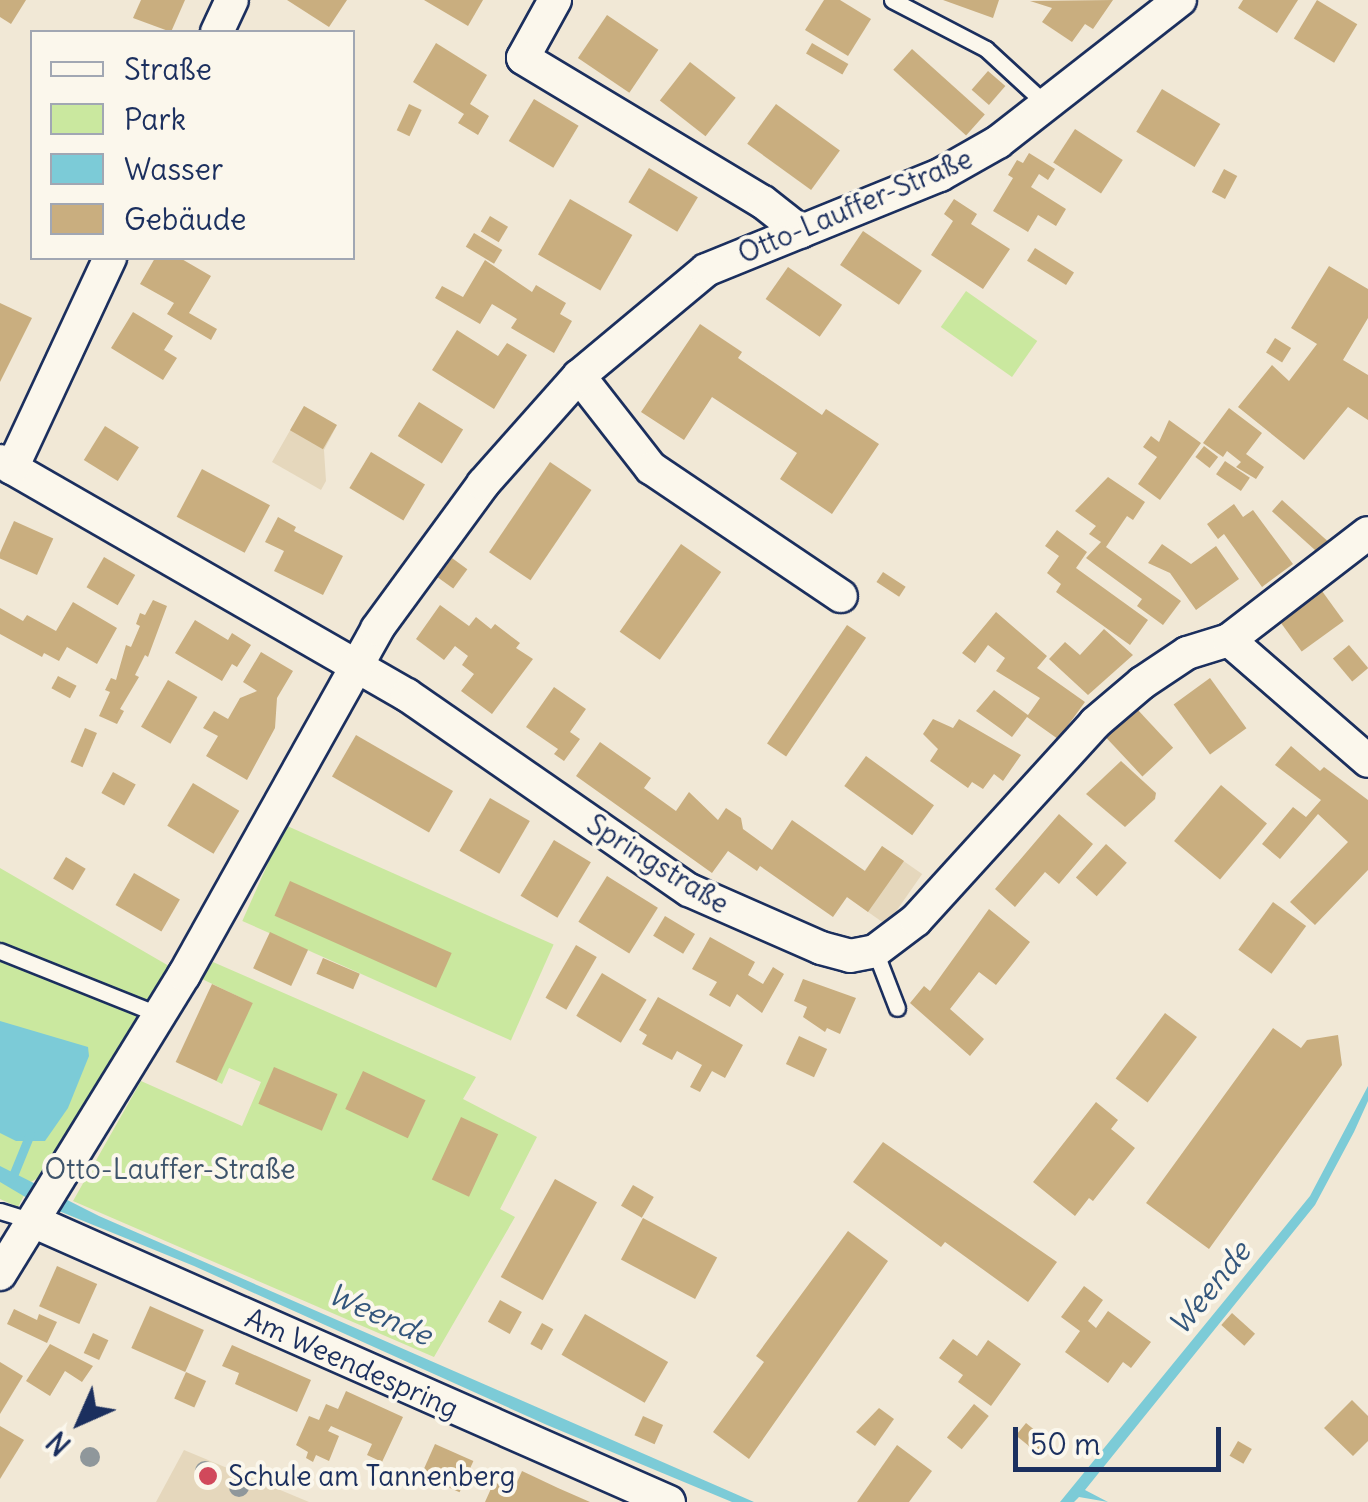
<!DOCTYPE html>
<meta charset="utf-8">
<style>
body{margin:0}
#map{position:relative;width:1368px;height:1502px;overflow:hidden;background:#f1e8d6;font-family:Delius,sans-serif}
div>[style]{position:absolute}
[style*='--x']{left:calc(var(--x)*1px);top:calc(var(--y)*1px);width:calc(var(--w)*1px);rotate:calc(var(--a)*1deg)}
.built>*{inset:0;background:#e5d7bc;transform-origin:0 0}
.green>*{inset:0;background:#cae89f;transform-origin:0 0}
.water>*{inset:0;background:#7ccbd7}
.stream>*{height:9px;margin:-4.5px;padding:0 4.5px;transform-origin:4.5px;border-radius:4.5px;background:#7ccbd7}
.building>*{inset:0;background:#c9ae7f;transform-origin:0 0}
.roads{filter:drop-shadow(2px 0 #1b2f5e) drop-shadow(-2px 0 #1b2f5e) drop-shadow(0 2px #1b2f5e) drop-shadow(0 -2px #1b2f5e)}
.lane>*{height:15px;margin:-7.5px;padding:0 7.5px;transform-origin:7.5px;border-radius:7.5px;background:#fbf7ec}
.street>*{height:32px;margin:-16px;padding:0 16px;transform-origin:16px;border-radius:16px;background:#fbf7ec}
.trees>*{width:20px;height:20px;margin:-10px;border-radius:50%;background:#8f979b}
.dots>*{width:28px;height:28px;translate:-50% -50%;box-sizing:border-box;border:5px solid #fbf7ec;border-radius:50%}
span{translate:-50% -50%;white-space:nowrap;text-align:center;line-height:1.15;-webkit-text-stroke:8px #fbf7ec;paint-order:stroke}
.street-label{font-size:28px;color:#1b2f5e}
.park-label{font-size:28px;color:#3e546b}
.poi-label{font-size:28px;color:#1b2f5e}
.left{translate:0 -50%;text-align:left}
.water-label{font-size:30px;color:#33567c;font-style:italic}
.legend{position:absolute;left:30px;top:30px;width:325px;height:230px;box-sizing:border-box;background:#fbf7ec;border:2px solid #a1a7b3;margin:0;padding:12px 18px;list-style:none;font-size:30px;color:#1b2f5e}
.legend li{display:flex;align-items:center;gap:20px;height:50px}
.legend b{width:50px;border:2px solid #a1a7b3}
.north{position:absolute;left:30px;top:1372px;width:100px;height:100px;-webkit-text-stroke:8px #fbf7ec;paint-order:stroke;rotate:225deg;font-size:28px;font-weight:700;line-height:40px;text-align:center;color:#1b2f5e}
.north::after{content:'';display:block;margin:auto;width:35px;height:45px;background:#1b2f5e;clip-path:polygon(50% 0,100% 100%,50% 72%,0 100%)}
.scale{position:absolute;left:1013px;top:1427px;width:208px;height:45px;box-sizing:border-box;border:5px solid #1b2f5e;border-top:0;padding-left:12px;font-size:30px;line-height:35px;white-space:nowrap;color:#1b2f5e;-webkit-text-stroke:8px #fbf7ec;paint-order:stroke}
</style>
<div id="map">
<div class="built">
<div style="clip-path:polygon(304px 406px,337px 425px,324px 450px,326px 481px,321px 490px,272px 462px)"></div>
<div style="left:882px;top:846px;width:49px;height:62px;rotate:35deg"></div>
<div style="clip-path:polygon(184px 1450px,309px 1502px,156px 1502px)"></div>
</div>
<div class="green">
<div style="left:966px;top:291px;width:87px;height:44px;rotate:35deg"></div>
<div style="left:285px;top:825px;width:294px;height:105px;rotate:24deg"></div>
<div style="clip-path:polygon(0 868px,169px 966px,45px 1174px,31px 1182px,18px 1207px,0 1199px)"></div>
<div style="clip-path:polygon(213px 962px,476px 1077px,463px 1099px,537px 1137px,500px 1209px,515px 1217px,434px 1357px,73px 1201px,141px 1081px,242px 1126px,261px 1082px,229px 1068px,222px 1084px,216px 1081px,252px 1003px,202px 979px)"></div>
</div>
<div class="water">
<div style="clip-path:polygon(0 1021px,88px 1047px,89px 1056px,68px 1108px,45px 1141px,16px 1141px,0 1133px)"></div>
<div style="clip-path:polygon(1368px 1086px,1368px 1101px,1354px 1132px,1315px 1205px,1085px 1490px,1108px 1502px,1079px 1497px,1074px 1502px,1060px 1502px,1310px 1196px)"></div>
<div style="clip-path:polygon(0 1166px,99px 1216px,754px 1502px,732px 1502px,547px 1425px,194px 1266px,27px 1198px,0 1182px)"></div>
</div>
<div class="stream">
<div style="--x:12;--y:1178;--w:48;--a:-67.8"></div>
</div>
<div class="building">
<div style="clip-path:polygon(0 0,26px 0,11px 24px,0 17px)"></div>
<div style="clip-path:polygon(141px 0,185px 0,171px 32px,133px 18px)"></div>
<div style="clip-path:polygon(287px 0,347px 0,329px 27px)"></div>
<div style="clip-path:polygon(424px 0,483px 0,468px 26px)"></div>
<div style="clip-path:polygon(824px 0,840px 0,871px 19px,848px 56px,805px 30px)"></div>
<div style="clip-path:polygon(943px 0,999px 0,993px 18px)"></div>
<div style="clip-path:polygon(1113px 0,1093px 29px,1085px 24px,1072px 42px,1042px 22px,1052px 8px,1030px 1px)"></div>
<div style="clip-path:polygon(1243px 0,1298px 0,1277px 33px,1238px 8px)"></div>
<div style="left:1317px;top:0;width:47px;height:45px;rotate:31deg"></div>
<div style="left:607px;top:15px;width:62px;height:52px;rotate:34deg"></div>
<div style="clip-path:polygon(436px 43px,487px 75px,470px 104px,489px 116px,478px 135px,458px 123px,464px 114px,413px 82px)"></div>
<div style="left:812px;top:43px;width:42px;height:12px;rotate:30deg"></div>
<div style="left:912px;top:49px;width:98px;height:28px;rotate:42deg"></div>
<div style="left:690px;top:62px;width:58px;height:49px;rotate:38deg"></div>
<div style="left:988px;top:71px;width:23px;height:25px;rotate:41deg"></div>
<div style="left:1162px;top:89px;width:68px;height:50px;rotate:31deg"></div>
<div style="left:534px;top:99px;width:52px;height:49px;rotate:31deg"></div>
<div style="left:409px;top:104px;width:14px;height:29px;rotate:25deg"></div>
<div style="left:776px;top:104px;width:79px;height:49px;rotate:36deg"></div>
<div style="left:1075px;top:129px;width:57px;height:40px;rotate:33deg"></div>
<div style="clip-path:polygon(1029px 153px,1055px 169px,1048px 180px,1039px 174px,1031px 187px,1066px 209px,1056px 226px,1038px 215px,1028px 232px,993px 211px,1013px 178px,1008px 175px,1017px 160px,1023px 163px)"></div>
<div style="left:649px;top:168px;width:57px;height:40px;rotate:31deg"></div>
<div style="left:1224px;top:169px;width:15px;height:26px;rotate:28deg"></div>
<div style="left:570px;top:199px;width:72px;height:64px;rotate:30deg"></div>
<div style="clip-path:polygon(954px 199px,977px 214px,971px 224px,1010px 249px,983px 289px,931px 255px,953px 221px,944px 214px)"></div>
<div style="left:490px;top:216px;width:21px;height:18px;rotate:31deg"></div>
<div style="left:863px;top:231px;width:71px;height:41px;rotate:34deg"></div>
<div style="left:474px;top:233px;width:33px;height:16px;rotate:31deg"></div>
<div style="left:1035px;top:248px;width:46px;height:15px;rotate:32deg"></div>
<div style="clip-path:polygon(155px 258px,180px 258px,211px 276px,189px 313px,217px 329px,211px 340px,167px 314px,174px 303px,140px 284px)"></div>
<div style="clip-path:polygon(485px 260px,532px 292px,536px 285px,566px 303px,560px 314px,572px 321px,554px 353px,511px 328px,517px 319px,492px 304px,480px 324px,435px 298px,442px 286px,463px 297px)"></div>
<div style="clip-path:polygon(1329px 266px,1368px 289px,1368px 318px,1343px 360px,1368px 375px,1368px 420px,1348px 407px,1304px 460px,1238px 407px,1272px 365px,1289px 381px,1317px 344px,1291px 328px)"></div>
<div style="left:788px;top:267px;width:66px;height:39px;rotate:35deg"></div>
<div style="clip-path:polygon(0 303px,32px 318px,0 382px)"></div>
<div style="clip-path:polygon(133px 312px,173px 336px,164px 350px,177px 358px,163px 380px,111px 348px)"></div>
<div style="clip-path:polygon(700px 324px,742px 352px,738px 358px,822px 415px,826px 409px,879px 444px,832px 514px,780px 479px,797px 453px,712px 397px,684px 440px,641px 412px)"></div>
<div style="clip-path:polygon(457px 330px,498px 356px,507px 343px,527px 355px,494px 409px,432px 370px)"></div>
<div style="left:1275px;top:338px;width:19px;height:17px;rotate:32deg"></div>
<div style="left:419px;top:402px;width:52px;height:40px;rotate:32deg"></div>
<div style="left:304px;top:406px;width:38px;height:28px;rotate:30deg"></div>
<div style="clip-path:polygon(1229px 408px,1262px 433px,1246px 454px,1264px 467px,1256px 479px,1236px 467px,1241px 462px,1227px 451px,1223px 457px,1203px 443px)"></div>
<div style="clip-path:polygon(1169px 420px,1201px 443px,1160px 500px,1138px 484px,1157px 457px,1143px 447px,1151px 436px,1159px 442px)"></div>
<div style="left:105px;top:426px;width:40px;height:40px;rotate:32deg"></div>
<div style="left:1204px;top:446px;width:18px;height:14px;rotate:38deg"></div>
<div style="left:371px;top:452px;width:63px;height:42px;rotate:31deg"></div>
<div style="left:1225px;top:461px;width:30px;height:16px;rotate:34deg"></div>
<div style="left:550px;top:462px;width:50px;height:109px;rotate:34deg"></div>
<div style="left:202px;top:469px;width:77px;height:54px;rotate:28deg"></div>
<div style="clip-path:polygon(1108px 477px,1145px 502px,1133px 520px,1127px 516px,1106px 547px,1181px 601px,1163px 625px,1137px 606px,1142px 599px,1086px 558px,1101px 542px,1089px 534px,1096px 526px,1075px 511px)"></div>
<div style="left:1282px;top:500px;width:62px;height:15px;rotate:42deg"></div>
<div style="clip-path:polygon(1234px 504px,1243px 517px,1253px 510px,1293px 564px,1262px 587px,1224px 534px,1218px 539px,1207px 524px)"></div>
<div style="clip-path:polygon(278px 517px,296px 527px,294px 531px,343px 556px,323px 595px,274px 571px,284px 551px,265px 542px)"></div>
<div style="left:14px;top:521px;width:43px;height:40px;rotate:24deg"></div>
<div style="clip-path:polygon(1057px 530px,1087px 552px,1076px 568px,1148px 620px,1130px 645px,1056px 592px,1061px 584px,1047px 573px,1059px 556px,1045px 546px)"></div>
<div style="left:681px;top:544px;width:49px;height:107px;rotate:35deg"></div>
<div style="clip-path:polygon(1162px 544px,1191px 564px,1216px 546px,1239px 579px,1196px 610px,1170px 573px,1148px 563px)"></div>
<div style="left:104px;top:557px;width:36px;height:35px;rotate:30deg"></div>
<div style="left:452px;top:558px;width:19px;height:24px;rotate:36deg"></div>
<div style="left:883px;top:572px;width:27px;height:12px;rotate:33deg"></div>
<div style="left:1322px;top:591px;width:37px;height:52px;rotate:54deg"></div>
<div style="clip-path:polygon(153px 600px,167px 606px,148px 657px,145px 655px,135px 675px,139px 677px,120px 709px,124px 711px,117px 724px,99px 716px,110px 692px,105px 690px,111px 678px,116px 680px,126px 645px,131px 647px,140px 626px,136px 624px,140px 613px,145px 615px)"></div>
<div style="clip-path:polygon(73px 602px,117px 628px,97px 664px,67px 647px,59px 661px,44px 653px,42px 657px,0 634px,0 608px,23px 621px,27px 615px,56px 631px)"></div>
<div style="clip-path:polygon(440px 605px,469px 626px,476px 617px,491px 629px,495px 624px,520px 643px,516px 648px,533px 659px,492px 714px,461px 691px,474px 674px,462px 665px,468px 656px,455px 646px,444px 660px,416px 639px)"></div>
<div style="clip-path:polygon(996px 612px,1047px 656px,1037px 668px,1085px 702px,1058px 739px,1027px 717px,1012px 737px,976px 711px,994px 690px,1028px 715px,1040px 698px,996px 671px,1005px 658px,988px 645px,975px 663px,962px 653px)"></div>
<div style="clip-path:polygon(195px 620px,228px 640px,232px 633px,251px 645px,237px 667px,232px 664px,222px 681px,175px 653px)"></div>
<div style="left:847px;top:625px;width:23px;height:143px;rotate:34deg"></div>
<div style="clip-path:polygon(1104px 629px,1133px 655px,1088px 695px,1049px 659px,1065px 642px,1080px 655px)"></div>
<div style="left:1349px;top:645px;width:30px;height:21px;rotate:50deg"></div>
<div style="clip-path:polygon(261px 652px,293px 671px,277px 698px,275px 728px,247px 780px,206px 756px,218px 736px,203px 728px,214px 711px,228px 719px,240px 698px,257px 691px,243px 682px)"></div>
<div style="left:58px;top:676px;width:21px;height:14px;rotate:28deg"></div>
<div style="left:1210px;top:678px;width:62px;height:45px;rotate:54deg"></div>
<div style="left:168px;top:680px;width:34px;height:54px;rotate:30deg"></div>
<div style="clip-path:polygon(554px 687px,586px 709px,570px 732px,580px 739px,564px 761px,554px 754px,558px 749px,526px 727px)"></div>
<div style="left:1137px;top:709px;width:53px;height:42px;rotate:47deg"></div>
<div style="clip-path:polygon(933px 719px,953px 728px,959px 719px,1021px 755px,1003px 781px,994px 774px,983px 789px,972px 782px,968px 788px,930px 761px,938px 749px,923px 734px)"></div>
<div style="left:85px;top:728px;width:13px;height:37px;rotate:23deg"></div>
<div style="left:356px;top:735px;width:112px;height:48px;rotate:30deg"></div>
<div style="clip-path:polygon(600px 742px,651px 778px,644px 788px,676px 811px,689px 792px,718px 820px,726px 808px,741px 818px,743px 829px,772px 850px,792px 820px,865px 871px,882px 846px,904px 861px,868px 912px,847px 897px,833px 917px,760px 866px,757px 871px,728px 851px,712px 873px,576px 776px)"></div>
<div style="clip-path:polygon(1291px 746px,1320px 771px,1324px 767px,1368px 800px,1368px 870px,1315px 925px,1290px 902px,1348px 842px,1318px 814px,1280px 859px,1262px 844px,1293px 807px,1306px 817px,1321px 800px,1275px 765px)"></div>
<div style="left:866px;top:756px;width:84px;height:37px;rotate:36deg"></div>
<div style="clip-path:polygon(1121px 761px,1156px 793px,1155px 799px,1125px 827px,1086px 794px)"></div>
<div style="left:113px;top:772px;width:26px;height:24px;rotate:29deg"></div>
<div style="left:193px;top:783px;width:54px;height:50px;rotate:31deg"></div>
<div style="left:1221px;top:785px;width:60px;height:73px;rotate:40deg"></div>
<div style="left:490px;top:798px;width:46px;height:61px;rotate:30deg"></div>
<div style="clip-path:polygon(1059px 814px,1093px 844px,1059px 884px,1045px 872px,1015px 907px,995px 889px)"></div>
<div style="left:554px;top:840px;width:43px;height:65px;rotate:31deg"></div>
<div style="left:1106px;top:844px;width:28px;height:45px;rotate:42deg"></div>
<div style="left:66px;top:857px;width:23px;height:25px;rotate:31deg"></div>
<div style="left:134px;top:873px;width:53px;height:37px;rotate:30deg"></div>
<div style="left:607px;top:876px;width:60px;height:54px;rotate:32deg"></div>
<div style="left:290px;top:881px;width:177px;height:38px;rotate:24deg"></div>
<div style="left:1273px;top:902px;width:41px;height:59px;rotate:36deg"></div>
<div style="clip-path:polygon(989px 909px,1030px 942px,996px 985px,979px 972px,950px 1009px,984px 1039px,970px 1056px,910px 1003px,924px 986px,930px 991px)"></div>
<div style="left:665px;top:916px;width:35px;height:23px;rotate:31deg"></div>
<div style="left:270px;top:932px;width:42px;height:40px;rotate:25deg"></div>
<div style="clip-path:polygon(710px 937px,755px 962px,748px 975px,763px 984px,773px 967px,784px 974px,762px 1013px,737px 994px,730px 1007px,709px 995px,717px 982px,692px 969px)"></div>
<div style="left:576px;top:945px;width:24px;height:61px;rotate:30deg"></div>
<div style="left:323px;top:958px;width:40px;height:17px;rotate:23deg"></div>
<div style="left:602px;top:973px;width:52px;height:50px;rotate:31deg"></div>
<div style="clip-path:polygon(803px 979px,856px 998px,840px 1034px,827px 1028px,825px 1032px,803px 1017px,807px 1007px,794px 1001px)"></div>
<div style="left:212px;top:984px;width:45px;height:86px;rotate:25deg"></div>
<div style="clip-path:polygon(658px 997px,743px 1045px,725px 1078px,712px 1071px,700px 1092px,690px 1087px,702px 1065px,677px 1051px,672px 1060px,642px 1044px,647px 1035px,639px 1030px)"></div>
<div style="left:1165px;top:1013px;width:40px;height:82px;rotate:37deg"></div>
<div style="clip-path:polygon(1273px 1028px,1301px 1048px,1307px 1040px,1338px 1035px,1342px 1065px,1209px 1249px,1146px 1203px)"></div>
<div style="left:799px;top:1036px;width:31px;height:31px;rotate:25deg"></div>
<div style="left:274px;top:1067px;width:69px;height:40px;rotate:23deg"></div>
<div style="left:363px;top:1071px;width:69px;height:42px;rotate:25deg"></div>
<div style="clip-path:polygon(1096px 1102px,1118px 1120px,1111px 1129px,1135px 1148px,1093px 1201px,1089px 1198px,1075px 1216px,1033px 1182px)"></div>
<div style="left:461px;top:1117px;width:41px;height:69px;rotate:25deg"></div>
<div style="clip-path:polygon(883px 1142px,1057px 1262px,1028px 1302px,945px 1242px,941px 1247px,853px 1182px)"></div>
<div style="left:555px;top:1179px;width:48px;height:112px;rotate:29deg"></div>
<div style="left:633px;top:1185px;width:24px;height:24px;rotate:30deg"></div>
<div style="left:643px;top:1218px;width:84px;height:47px;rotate:28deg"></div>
<div style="clip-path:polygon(848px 1231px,888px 1261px,749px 1459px,713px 1432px,764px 1362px,756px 1356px)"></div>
<div style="left:57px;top:1266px;width:44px;height:44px;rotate:24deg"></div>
<div style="clip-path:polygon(1084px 1286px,1103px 1300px,1088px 1321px,1096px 1328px,1108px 1311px,1151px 1342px,1131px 1368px,1123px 1362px,1108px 1383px,1065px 1352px,1080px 1331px,1061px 1317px)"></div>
<div style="left:500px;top:1300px;width:25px;height:25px;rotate:29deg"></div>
<div style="left:150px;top:1306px;width:59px;height:46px;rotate:24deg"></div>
<div style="clip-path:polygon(14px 1309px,37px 1320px,39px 1314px,57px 1322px,47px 1343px,7px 1324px)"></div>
<div style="left:1232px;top:1313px;width:31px;height:16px;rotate:42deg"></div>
<div style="left:585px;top:1314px;width:96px;height:47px;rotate:30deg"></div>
<div style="left:542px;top:1323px;width:13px;height:24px;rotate:29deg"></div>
<div style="left:93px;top:1333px;width:17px;height:22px;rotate:25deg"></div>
<div style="clip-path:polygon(953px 1339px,977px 1356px,988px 1340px,1021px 1364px,991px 1406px,958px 1382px,963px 1375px,939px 1358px)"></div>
<div style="clip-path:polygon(50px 1344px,93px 1366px,82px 1382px,65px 1371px,50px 1396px,26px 1381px)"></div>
<div style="clip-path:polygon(232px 1345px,311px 1380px,297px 1412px,235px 1384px,239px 1373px,222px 1366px)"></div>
<div style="clip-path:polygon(0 1362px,23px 1376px,0 1414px)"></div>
<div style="left:186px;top:1372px;width:22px;height:29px;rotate:24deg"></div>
<div style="clip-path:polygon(346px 1391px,403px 1417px,382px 1462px,367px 1455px,372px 1444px,331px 1426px,328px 1431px,339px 1436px,329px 1461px,316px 1455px,313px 1462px,306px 1458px,308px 1452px,296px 1445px,309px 1416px,319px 1420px,326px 1404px,338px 1409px)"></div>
<div style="clip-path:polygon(1352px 1400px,1368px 1416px,1368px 1441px,1353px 1456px,1324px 1428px)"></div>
<div style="left:974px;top:1404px;width:19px;height:43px;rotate:39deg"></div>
<div style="clip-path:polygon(879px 1408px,894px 1419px,875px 1446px,856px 1432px)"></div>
<div style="left:643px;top:1416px;width:22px;height:21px;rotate:24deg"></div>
<div style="left:1026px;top:1423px;width:27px;height:16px;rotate:39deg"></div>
<div style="clip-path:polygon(0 1426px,24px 1440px,0 1479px)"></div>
<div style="left:1238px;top:1441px;width:16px;height:17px;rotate:30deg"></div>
<div style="left:435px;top:1444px;width:42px;height:34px;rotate:24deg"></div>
<div style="clip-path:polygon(897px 1445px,932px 1471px,909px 1502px,857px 1502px)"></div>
<div style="clip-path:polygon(522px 1471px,558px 1488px,590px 1502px,485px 1502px,494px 1482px,513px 1491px)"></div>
</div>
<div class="roads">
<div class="lane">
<div style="--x:892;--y:0;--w:106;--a:27.5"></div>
<div style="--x:986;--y:49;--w:83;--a:42.6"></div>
<div style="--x:0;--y:951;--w:172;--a:21.8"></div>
<div style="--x:875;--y:951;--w:61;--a:68.9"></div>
<div style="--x:0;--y:1211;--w:37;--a:17"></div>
</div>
<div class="street">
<div style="--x:555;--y:0;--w:66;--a:118.9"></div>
<div style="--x:523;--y:58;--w:280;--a:31"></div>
<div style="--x:763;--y:202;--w:48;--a:38.3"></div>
<div style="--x:217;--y:32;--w:35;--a:-65"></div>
<div style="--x:579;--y:376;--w:117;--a:52"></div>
<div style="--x:651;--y:468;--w:229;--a:34"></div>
<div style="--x:0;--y:461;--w:469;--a:29.9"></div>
<div style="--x:407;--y:695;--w:343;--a:34.7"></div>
<div style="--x:689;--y:890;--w:144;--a:23.7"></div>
<div style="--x:821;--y:948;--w:30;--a:15"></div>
<div style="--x:850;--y:956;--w:25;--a:-11"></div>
<div style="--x:875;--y:951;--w:51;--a:-37.1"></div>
<div style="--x:916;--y:920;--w:266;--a:-47.7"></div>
<div style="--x:1095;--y:723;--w:62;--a:-40.4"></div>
<div style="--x:1142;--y:683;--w:54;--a:-33.7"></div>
<div style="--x:1187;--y:653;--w:44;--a:-17.2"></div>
<div style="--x:1229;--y:640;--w:175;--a:-37.6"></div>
<div style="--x:12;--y:468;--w:232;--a:-65"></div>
<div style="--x:1229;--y:640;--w:184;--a:41"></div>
<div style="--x:35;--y:1222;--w:693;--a:23.83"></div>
<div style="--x:0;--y:1274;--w:351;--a:-58.4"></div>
<div style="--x:184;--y:975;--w:396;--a:-60.8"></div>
<div style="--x:377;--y:629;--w:180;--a:-53.8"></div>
<div style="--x:483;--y:484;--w:144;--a:-48.4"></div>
<div style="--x:579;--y:376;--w:165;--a:-39.8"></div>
<div style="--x:706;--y:270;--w:253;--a:-22.1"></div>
<div style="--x:940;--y:175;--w:67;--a:-29.6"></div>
<div style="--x:998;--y:142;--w:231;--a:-38"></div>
</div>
</div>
<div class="trees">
<div style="left:90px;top:1457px"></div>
<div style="left:205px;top:1471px"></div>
<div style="left:239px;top:1487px"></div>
</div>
<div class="dots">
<div style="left:208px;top:1476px;background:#d1495b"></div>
</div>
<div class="street-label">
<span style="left:855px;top:206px;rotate:-23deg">Otto-Lauffer-Straße</span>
<span style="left:658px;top:864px;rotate:32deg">Springstraße</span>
<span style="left:352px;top:1363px;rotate:24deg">Am Weendespring</span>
</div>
<div class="park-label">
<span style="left:170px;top:1169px">Otto-Lauffer-Straße</span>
</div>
<div class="poi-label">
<span class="left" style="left:228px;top:1476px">Schule am Tannenberg</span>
</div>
<div class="water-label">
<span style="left:1209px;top:1288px;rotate:-51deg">Weende</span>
<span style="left:380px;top:1314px;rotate:24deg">Weende</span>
</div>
<ul class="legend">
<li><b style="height:12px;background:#fbf7ec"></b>Straße</li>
<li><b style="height:28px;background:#cae89f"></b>Park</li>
<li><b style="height:28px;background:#7ccbd7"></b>Wasser</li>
<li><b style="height:28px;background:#c9ae7f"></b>Gebäude</li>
</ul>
<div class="north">N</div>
<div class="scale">50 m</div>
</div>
